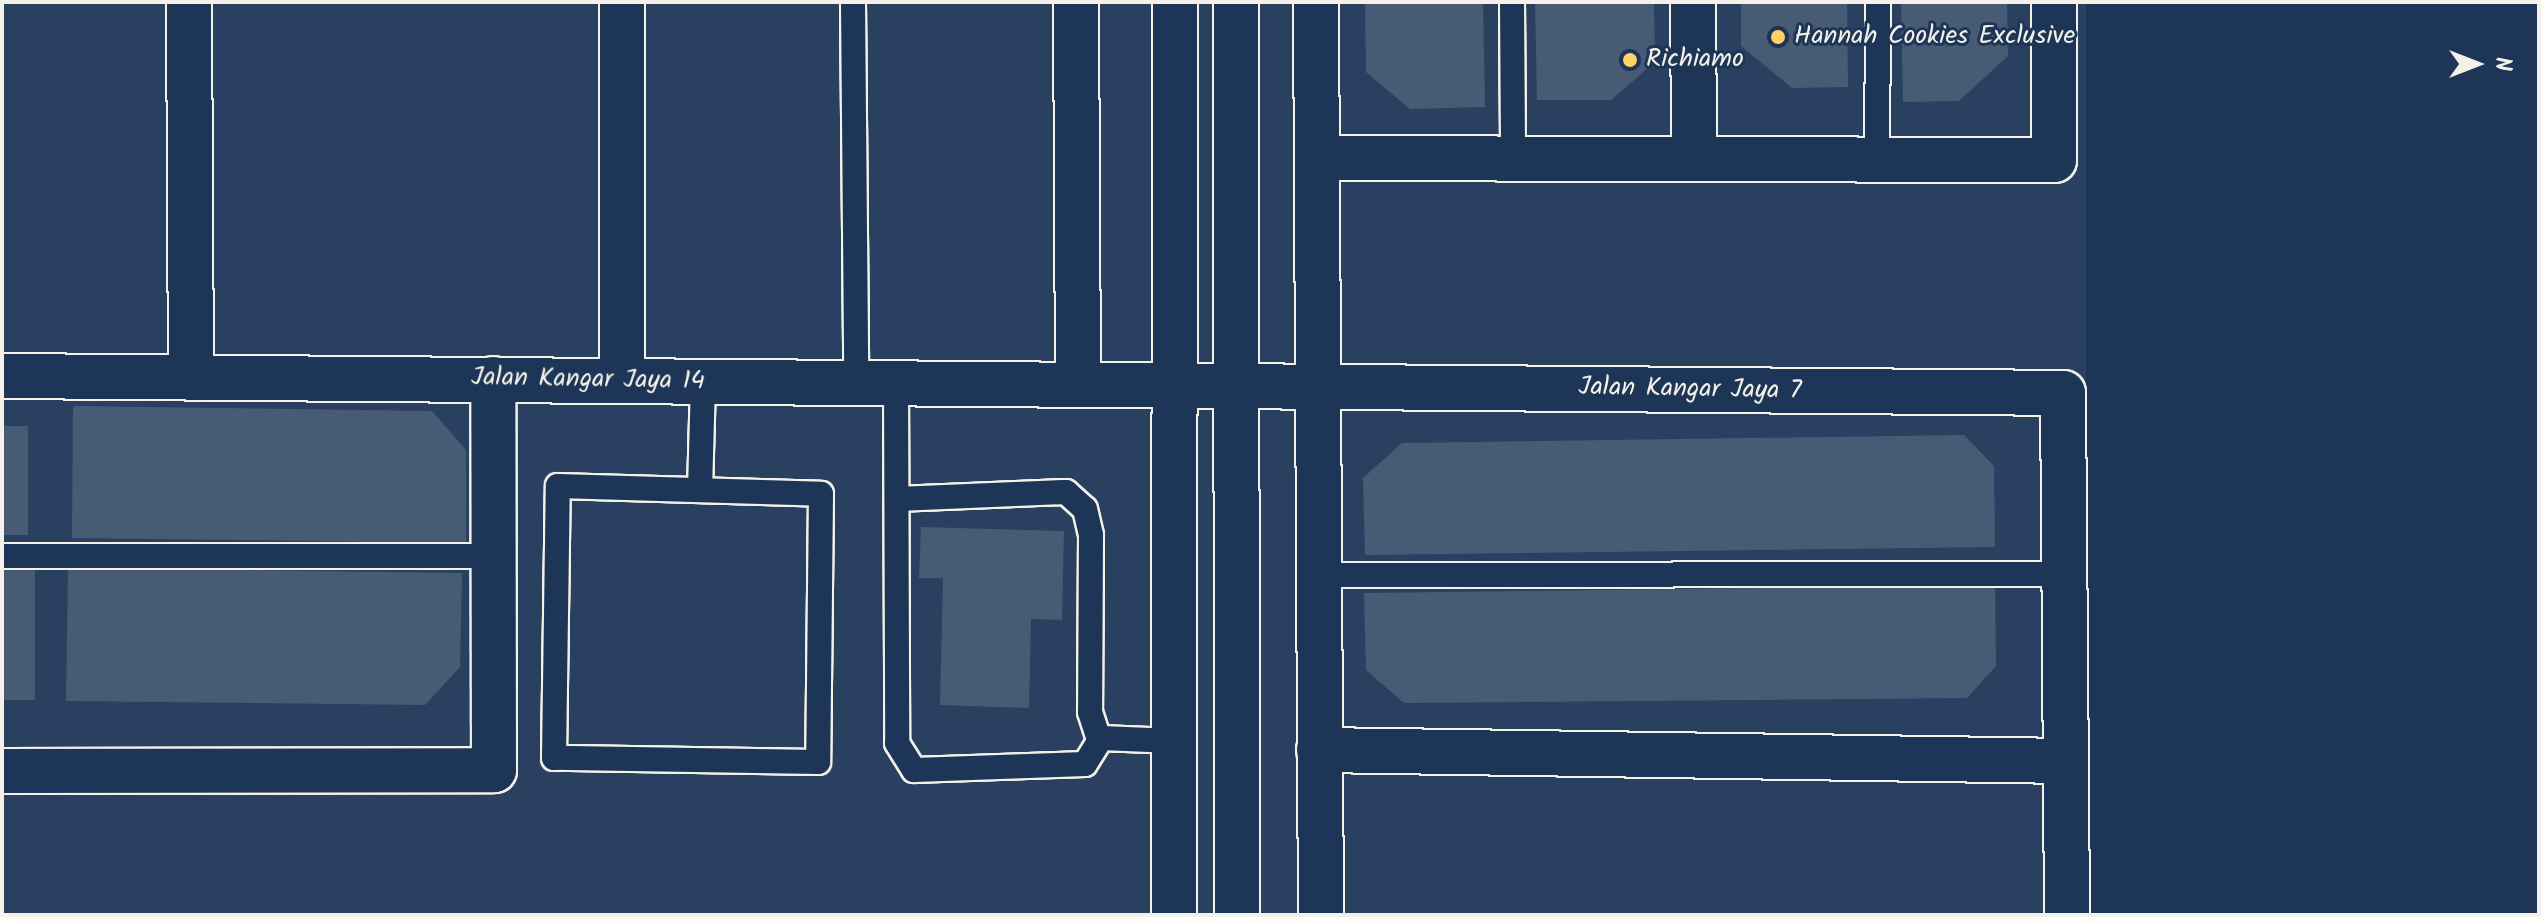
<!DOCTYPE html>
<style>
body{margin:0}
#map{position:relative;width:2541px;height:917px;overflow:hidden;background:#1d3557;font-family:Kalam,sans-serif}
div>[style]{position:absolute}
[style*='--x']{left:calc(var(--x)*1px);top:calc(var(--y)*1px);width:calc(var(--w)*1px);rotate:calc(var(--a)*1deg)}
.built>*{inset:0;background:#2a4060;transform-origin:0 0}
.building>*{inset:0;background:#485b74;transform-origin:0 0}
.roads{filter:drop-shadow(2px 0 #f4f1e8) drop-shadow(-2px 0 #f4f1e8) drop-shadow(0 2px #f4f1e8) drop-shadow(0 -2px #f4f1e8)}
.service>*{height:24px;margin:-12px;padding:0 12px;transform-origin:12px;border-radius:12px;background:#1d3557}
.minor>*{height:44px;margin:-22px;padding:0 22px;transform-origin:22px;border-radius:22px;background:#1d3557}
.dots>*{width:22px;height:22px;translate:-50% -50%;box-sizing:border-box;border:4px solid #1d3557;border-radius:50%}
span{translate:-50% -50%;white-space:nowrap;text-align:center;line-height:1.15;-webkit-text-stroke:6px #1d3557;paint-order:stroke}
.poi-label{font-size:26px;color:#f4f1e8}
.left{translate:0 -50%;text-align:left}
.street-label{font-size:26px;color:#f4f1e8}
.frame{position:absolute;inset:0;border:4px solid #f4f1e8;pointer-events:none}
.north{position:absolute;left:2437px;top:24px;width:80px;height:80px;-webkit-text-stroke:6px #1d3557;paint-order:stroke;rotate:90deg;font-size:22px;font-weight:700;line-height:32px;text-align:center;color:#f4f1e8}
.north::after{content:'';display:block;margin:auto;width:28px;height:36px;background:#f4f1e8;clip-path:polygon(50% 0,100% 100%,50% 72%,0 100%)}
</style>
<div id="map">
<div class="built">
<div style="left:2px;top:2px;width:2084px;height:913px"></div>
</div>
<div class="building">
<div style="clip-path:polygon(1365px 2px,1483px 2px,1485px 107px,1410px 109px,1366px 72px)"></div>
<div style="clip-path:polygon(1535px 2px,1654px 2px,1655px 62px,1611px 100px,1537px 100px)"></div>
<div style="clip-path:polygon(1741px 2px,1847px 2px,1848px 87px,1792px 88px,1741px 46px)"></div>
<div style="clip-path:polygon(1901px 2px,2007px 2px,2008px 56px,1959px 101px,1903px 102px)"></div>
<div style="clip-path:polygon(73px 406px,432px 411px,466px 450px,466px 543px,72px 538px)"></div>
<div style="left:2px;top:426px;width:26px;height:109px"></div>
<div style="clip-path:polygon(1964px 435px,1994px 466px,1995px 547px,1365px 555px,1363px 478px,1402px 443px)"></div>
<div style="clip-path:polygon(921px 527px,1064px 531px,1062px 620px,1031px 619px,1029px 708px,940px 705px,943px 578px,919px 578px)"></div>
<div style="left:2px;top:567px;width:33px;height:133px"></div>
<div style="clip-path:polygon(68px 568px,462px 573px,460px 667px,425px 705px,66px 701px)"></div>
<div style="clip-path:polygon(1995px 585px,1996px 666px,1967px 698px,1404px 703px,1366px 670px,1364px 593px)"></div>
</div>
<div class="roads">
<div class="service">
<div style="--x:853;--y:2;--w:381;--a:89.5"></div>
<div style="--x:1512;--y:2;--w:156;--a:89.6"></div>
<div style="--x:1877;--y:159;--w:157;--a:-89.6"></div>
<div style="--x:896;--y:383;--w:360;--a:89.8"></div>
<div style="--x:897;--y:743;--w:32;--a:58"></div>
<div style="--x:914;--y:770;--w:171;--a:-2"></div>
<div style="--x:1085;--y:764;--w:31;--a:-58"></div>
<div style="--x:1101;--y:738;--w:73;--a:2.4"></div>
<div style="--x:558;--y:486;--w:263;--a:1.7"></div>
<div style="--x:821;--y:494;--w:268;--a:90.6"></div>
<div style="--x:818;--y:762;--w:264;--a:-179.1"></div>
<div style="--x:554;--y:758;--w:272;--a:-89.2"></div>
<div style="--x:700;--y:490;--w:109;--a:-88.4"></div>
<div style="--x:897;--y:499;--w:169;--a:-2.4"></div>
<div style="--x:1066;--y:492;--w:25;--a:42"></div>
<div style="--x:1085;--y:509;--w:27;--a:77"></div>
<div style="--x:1091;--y:535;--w:177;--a:90.3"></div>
<div style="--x:1090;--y:712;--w:29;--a:72"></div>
<div style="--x:2;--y:556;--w:492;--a:0"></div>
<div style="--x:1318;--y:575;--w:744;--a:-0.08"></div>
</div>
<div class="minor">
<div style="--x:189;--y:2;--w:373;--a:89.7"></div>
<div style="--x:1076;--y:2;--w:382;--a:89.7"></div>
<div style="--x:1236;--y:2;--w:913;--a:89.94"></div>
<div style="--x:1316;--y:2;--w:913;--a:89.69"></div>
<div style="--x:1693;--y:2;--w:157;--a:89.6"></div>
<div style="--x:1317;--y:158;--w:737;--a:0.16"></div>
<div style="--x:2054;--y:160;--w:158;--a:-90"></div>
<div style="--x:2;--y:376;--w:2061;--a:0.47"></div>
<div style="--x:2063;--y:393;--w:522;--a:89.56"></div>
<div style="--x:622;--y:381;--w:379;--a:-90"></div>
<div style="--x:1319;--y:750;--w:747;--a:0.84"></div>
<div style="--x:2;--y:771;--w:492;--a:-0.1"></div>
<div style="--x:494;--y:770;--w:391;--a:-90.1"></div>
<div style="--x:1174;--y:915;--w:913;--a:-89.94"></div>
</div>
</div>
<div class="dots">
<div style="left:1778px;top:37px;background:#ffd166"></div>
<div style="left:1630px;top:60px;background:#ffd166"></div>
</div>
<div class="poi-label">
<span class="left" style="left:1794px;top:37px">Hannah Cookies Exclusive</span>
<span class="left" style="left:1646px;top:60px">Richiamo</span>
</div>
<div class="street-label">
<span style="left:588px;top:380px;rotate:1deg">Jalan Kangar Jaya 14</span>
<span style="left:1690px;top:390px;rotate:1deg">Jalan Kangar Jaya 7</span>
</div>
<div class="frame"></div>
<div class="north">N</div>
</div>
